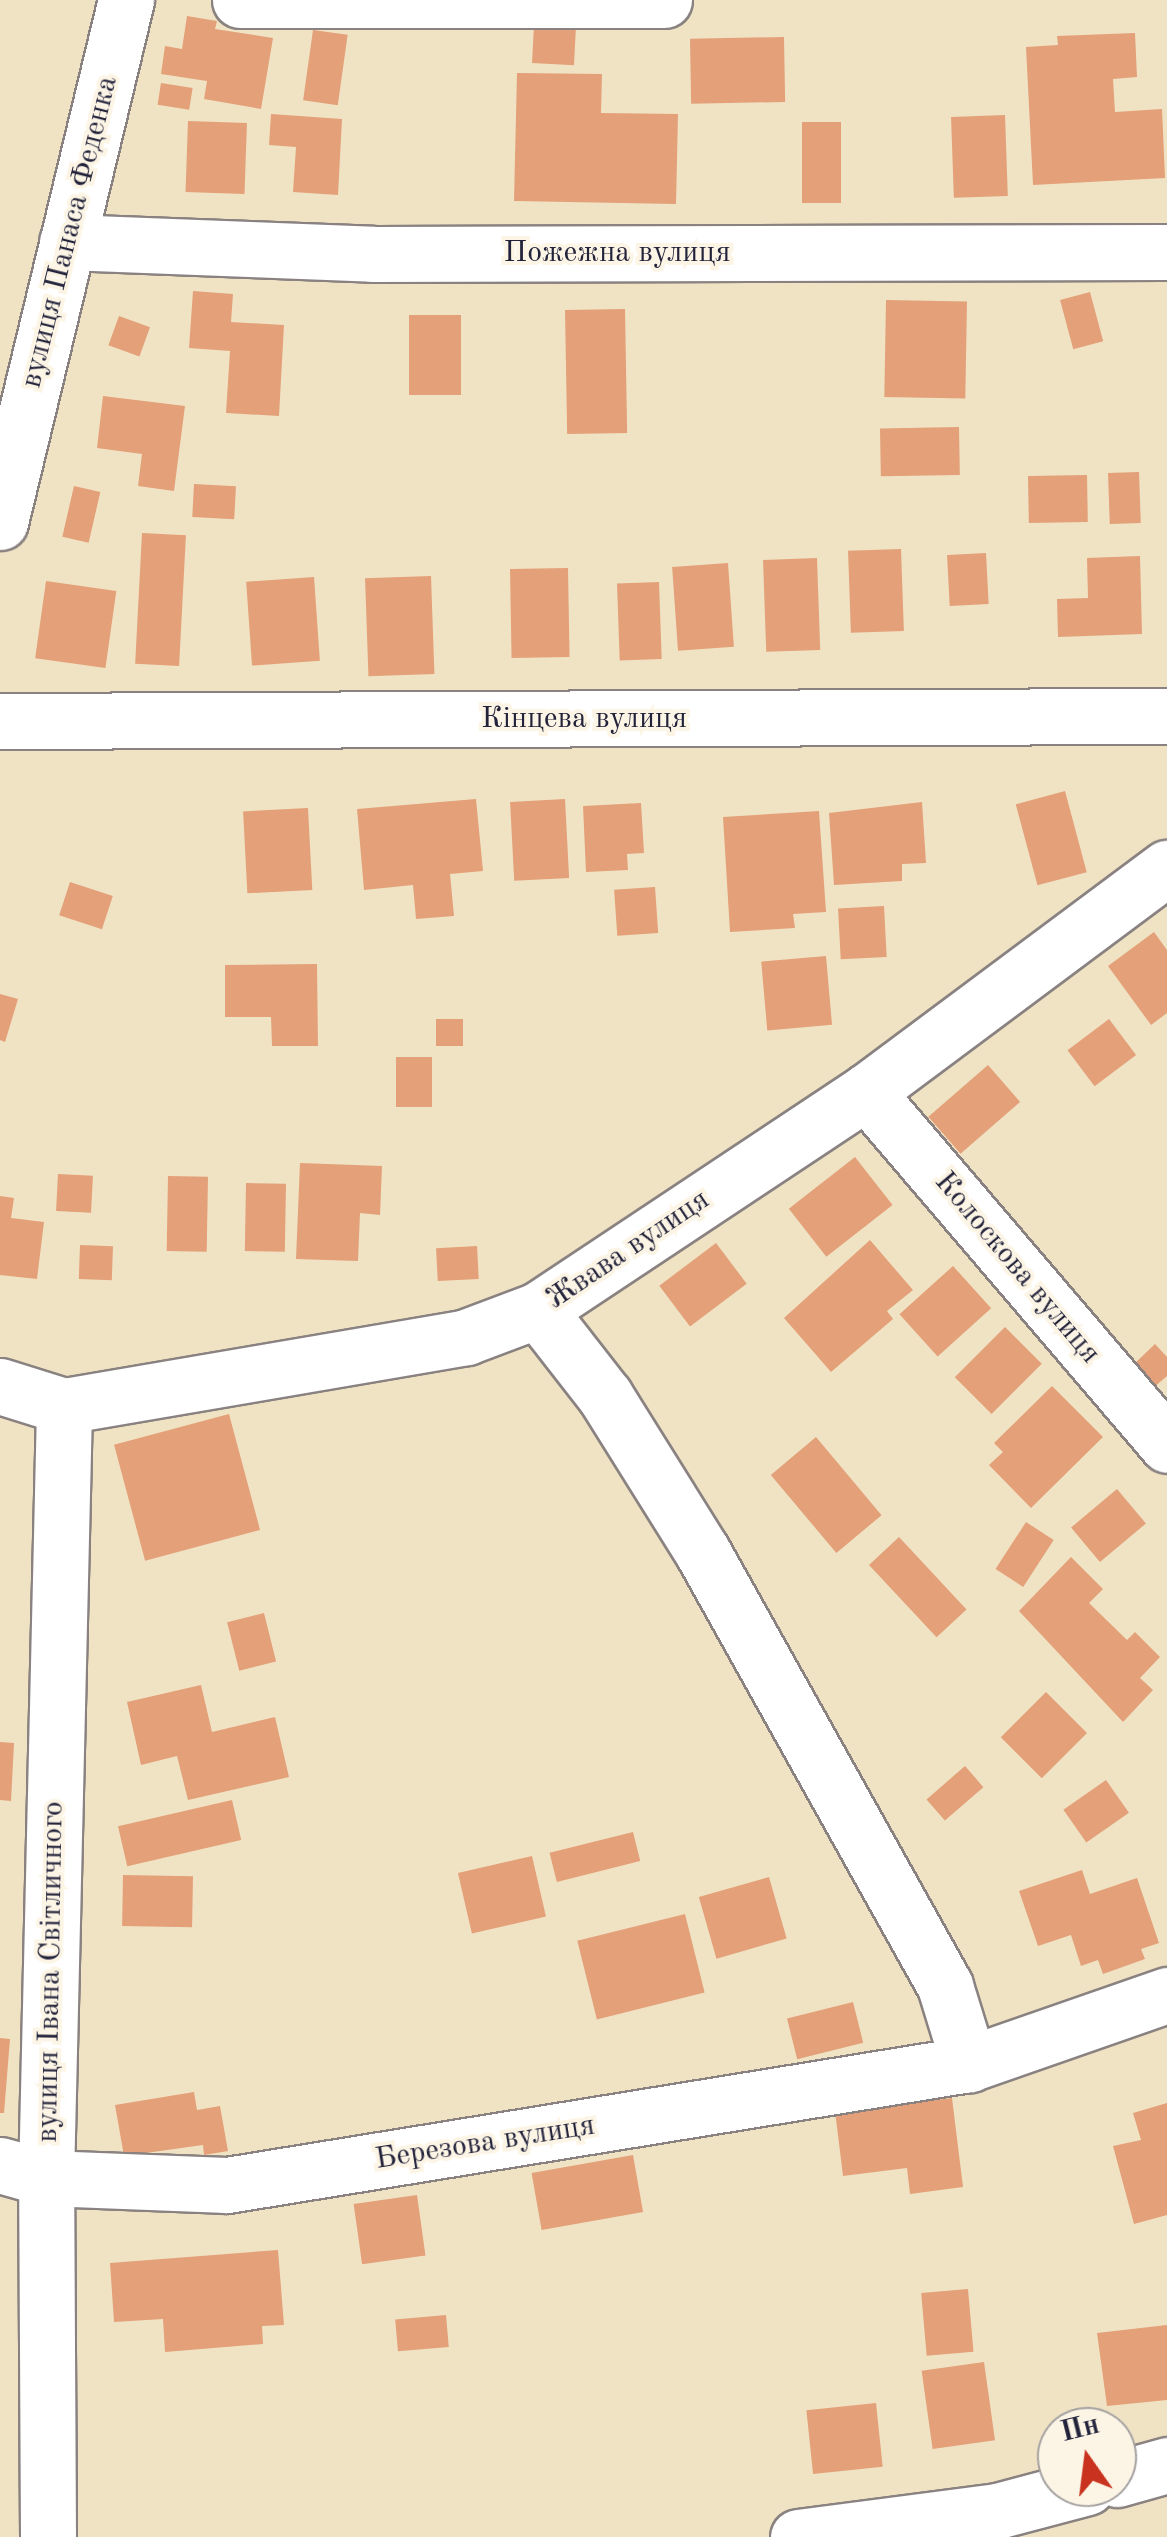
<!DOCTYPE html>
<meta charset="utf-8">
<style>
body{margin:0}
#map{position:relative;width:1167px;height:2537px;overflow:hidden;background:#f0e3c4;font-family:"Old Standard TT",serif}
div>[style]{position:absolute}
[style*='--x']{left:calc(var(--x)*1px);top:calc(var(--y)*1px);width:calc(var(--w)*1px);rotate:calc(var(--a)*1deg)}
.building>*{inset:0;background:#e3a079;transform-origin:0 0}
.roads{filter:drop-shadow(2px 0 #898280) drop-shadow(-2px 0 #898280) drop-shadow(0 2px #898280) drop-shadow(0 -2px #898280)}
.minor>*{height:55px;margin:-27.5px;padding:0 27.5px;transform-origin:27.5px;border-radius:27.5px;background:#fff}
span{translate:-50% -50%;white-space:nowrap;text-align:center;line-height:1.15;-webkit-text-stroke:8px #fcf5e5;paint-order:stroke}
.street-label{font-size:30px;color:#22223b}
.north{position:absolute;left:1037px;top:2407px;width:100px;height:100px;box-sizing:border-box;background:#fcf5e5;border:2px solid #a5a1a1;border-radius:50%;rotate:346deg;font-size:28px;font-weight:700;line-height:40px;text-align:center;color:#22223b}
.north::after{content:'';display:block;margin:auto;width:35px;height:45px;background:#c8321e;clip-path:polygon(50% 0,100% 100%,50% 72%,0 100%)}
</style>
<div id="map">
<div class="building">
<div style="clip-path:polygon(187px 16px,217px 21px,215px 29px,273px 38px,261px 109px,204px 99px,207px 81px,161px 74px,165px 46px,182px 49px)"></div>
<div style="left:534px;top:25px;width:42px;height:38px;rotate:3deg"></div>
<div style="left:313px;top:30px;width:35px;height:71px;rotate:8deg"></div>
<div style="clip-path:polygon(1135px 33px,1137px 77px,1113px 79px,1115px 112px,1162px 109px,1165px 178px,1033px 185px,1026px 47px,1058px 45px,1057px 36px)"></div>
<div style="left:784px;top:37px;width:65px;height:94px;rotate:89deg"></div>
<div style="clip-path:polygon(517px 73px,602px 74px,601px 113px,678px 114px,676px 204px,514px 201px)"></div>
<div style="left:161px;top:83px;width:32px;height:22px;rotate:9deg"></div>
<div style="clip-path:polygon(271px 114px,342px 119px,338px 195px,293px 192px,296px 147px,269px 145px)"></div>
<div style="left:1005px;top:115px;width:81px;height:54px;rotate:88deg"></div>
<div style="left:188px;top:121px;width:59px;height:71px;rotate:2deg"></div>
<div style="left:802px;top:122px;width:39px;height:81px"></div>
<div style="clip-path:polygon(193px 291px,233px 294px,231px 322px,284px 325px,279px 416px,226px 413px,230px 351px,189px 348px)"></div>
<div style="left:1090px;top:292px;width:51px;height:31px;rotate:75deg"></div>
<div style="left:886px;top:300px;width:81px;height:97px;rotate:1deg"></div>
<div style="left:625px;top:309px;width:124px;height:60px;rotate:89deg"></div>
<div style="left:409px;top:315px;width:52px;height:80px"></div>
<div style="left:119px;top:316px;width:33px;height:31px;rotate:20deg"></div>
<div style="clip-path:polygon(103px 396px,185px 406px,174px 491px,138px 486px,142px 454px,97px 448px)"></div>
<div style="left:959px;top:427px;width:48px;height:79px;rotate:89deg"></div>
<div style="left:1139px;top:472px;width:51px;height:31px;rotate:88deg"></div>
<div style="left:1087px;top:475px;width:47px;height:59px;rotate:89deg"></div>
<div style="left:194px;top:484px;width:42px;height:33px;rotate:3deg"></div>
<div style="left:74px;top:486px;width:27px;height:52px;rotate:13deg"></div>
<div style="left:142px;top:533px;width:44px;height:131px;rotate:3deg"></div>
<div style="left:901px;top:549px;width:82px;height:53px;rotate:88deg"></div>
<div style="left:986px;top:553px;width:51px;height:39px;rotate:87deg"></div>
<div style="clip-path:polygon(1140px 556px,1142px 634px,1058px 637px,1057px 599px,1088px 598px,1087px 558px)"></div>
<div style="left:817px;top:558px;width:92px;height:54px;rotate:88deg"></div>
<div style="left:728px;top:563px;width:84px;height:56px;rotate:86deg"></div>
<div style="left:568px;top:568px;width:89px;height:58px;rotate:89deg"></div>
<div style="left:431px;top:576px;width:98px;height:66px;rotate:88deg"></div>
<div style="left:314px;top:577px;width:84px;height:68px;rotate:86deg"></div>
<div style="left:46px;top:581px;width:71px;height:78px;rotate:8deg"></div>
<div style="left:659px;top:582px;width:77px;height:42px;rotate:88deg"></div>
<div style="left:1065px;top:791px;width:84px;height:51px;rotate:75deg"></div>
<div style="clip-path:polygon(476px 799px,483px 871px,450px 874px,454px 916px,416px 919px,413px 885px,364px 890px,357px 809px)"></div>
<div style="left:565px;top:799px;width:79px;height:55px;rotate:87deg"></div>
<div style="clip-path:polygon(922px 802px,926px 863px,902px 864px,902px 881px,834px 885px,829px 813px)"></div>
<div style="clip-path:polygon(641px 803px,644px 853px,627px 854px,628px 870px,586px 872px,583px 806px)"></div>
<div style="left:308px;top:808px;width:82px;height:65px;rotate:87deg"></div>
<div style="clip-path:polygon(819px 811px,826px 912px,793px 914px,795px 928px,730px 932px,723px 817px)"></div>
<div style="left:70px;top:882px;width:45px;height:35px;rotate:18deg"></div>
<div style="left:655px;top:887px;width:46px;height:41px;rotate:86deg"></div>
<div style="left:884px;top:906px;width:51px;height:46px;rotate:87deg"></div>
<div style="clip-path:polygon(1154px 932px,1167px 950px,1167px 1013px,1151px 1025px,1108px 966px)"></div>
<div style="left:826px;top:956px;width:69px;height:65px;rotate:85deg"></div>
<div style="clip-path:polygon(317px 964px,318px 1046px,272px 1046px,271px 1017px,225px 1017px,225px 965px)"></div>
<div style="clip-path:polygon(0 994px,18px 999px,5px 1042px,0 1040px)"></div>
<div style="left:436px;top:1019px;width:27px;height:27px"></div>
<div style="left:1109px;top:1019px;width:45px;height:52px;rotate:53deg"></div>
<div style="left:396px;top:1057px;width:36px;height:50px"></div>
<div style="left:988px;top:1065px;width:49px;height:79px;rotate:49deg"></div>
<div style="left:855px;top:1157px;width:61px;height:84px;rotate:52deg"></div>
<div style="clip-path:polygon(300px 1163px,382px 1166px,380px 1215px,360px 1213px,358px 1261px,296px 1259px)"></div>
<div style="left:58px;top:1174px;width:35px;height:37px;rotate:3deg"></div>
<div style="left:168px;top:1176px;width:40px;height:75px;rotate:1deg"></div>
<div style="left:246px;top:1183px;width:40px;height:68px;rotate:1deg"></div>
<div style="clip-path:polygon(0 1196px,14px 1198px,11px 1218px,44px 1222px,37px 1279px,0 1275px)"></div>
<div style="clip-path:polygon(870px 1240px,913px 1290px,887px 1311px,893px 1319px,831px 1372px,784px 1318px)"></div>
<div style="left:716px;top:1243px;width:51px;height:71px;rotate:53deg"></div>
<div style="left:80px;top:1245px;width:33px;height:34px;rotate:2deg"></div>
<div style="left:477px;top:1246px;width:33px;height:41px;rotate:87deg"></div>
<div style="left:953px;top:1266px;width:57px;height:72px;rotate:48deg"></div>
<div style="left:1005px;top:1327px;width:52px;height:71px;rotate:45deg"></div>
<div style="clip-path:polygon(1155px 1344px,1167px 1357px,1167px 1376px,1152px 1389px,1132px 1366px)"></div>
<div style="clip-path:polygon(1052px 1386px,1103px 1437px,1031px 1508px,989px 1465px,1003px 1452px,994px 1443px)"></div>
<div style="left:229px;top:1414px;width:120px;height:119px;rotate:75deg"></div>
<div style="left:816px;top:1437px;width:102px;height:59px;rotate:50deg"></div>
<div style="left:1117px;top:1489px;width:45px;height:60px;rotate:50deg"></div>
<div style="left:1026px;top:1522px;width:33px;height:56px;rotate:33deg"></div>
<div style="left:899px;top:1537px;width:99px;height:41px;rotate:47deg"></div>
<div style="clip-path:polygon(1071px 1557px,1103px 1589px,1089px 1603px,1127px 1640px,1135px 1632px,1160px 1657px,1140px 1678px,1153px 1690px,1123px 1722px,1019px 1611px)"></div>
<div style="left:264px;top:1613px;width:50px;height:38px;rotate:76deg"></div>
<div style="clip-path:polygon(201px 1685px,212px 1732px,275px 1717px,289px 1777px,188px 1800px,177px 1756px,141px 1765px,127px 1702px)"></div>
<div style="left:1046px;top:1692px;width:58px;height:64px;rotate:45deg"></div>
<div style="clip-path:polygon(0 1742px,14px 1743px,11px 1801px,0 1800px)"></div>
<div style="left:965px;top:1766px;width:28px;height:51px;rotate:49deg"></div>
<div style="left:1106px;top:1780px;width:40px;height:52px;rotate:55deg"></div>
<div style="left:232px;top:1800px;width:41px;height:117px;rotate:77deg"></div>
<div style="left:633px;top:1832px;width:30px;height:86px;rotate:76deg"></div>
<div style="left:532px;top:1856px;width:62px;height:76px;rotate:77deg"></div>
<div style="clip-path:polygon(1082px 1870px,1090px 1894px,1137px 1878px,1159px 1943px,1141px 1949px,1145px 1959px,1103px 1974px,1098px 1960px,1081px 1966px,1071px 1935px,1038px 1946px,1019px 1891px)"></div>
<div style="left:123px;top:1875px;width:70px;height:51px;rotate:1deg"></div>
<div style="left:769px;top:1877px;width:64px;height:73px;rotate:74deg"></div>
<div style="left:685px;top:1914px;width:81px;height:111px;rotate:76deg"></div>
<div style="left:853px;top:2002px;width:42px;height:68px;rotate:76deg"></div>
<div style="clip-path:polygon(0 2038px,10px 2039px,4px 2113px,0 2113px)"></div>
<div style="clip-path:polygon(194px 2092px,197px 2110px,220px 2106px,228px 2151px,204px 2155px,203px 2145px,124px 2156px,115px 2105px)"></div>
<div style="clip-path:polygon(952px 2098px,963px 2187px,910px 2194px,907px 2168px,843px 2176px,835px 2111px)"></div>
<div style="clip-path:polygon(1167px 2103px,1167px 2215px,1134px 2224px,1113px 2146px,1141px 2140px,1133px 2113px)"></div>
<div style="left:633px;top:2155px;width:58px;height:103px;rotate:80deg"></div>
<div style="left:417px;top:2195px;width:61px;height:64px;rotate:82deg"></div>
<div style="clip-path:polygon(278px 2250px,284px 2325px,262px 2326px,263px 2344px,165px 2352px,163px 2319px,114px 2322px,110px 2263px)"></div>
<div style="left:968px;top:2289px;width:63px;height:47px;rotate:85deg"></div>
<div style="left:446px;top:2315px;width:32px;height:51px;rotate:85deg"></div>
<div style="clip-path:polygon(1167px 2325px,1167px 2400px,1107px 2406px,1097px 2333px)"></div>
<div style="left:984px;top:2362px;width:79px;height:63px;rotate:82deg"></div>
<div style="left:876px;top:2403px;width:64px;height:70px;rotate:84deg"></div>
</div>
<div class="roads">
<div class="minor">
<div style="--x:240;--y:0;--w:424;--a:0"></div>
<div style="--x:67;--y:242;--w:306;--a:2.2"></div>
<div style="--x:373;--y:254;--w:794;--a:-0.14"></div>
<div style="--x:0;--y:522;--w:537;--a:-76.43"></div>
<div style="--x:0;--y:721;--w:1167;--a:-0.25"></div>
<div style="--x:866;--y:1092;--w:464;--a:49.5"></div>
<div style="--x:538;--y:1310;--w:109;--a:52.1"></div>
<div style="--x:605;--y:1396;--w:183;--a:58"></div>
<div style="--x:702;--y:1551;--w:498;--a:60.8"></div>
<div style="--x:945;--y:1986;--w:82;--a:72.9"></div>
<div style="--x:0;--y:1386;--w:67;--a:17.4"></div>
<div style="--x:64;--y:1406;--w:408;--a:-9.7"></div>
<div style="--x:466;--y:1337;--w:77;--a:-20.6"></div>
<div style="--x:538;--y:1310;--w:394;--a:-33.6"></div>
<div style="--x:866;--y:1092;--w:375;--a:-36.7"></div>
<div style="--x:0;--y:2165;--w:48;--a:15.8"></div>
<div style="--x:46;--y:2178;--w:181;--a:2.2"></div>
<div style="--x:227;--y:2185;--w:752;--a:-9.26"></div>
<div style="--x:969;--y:2064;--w:210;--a:-19.2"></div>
<div style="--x:1117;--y:2479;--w:52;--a:-15.6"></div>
<div style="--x:48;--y:2537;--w:359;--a:-90.3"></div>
<div style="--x:46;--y:2178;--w:772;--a:-88.66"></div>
<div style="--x:798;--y:2537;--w:201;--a:-7.4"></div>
<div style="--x:997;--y:2511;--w:93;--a:-14.9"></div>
</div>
</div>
<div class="street-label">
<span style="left:70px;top:232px;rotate:-76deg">вулиця Панаса Феденка</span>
<span style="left:617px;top:253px">Пожежна вулиця</span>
<span style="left:584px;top:719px">Кінцева вулиця</span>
<span style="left:628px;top:1250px;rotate:-34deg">Жвава вулиця</span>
<span style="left:1017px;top:1268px;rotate:50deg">Колоскова вулиця</span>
<span style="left:51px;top:1972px;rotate:-89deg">вулиця Івана Світличного</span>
<span style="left:485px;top:2143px;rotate:-9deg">Березова вулиця</span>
</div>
<div class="north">Пн</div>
</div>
